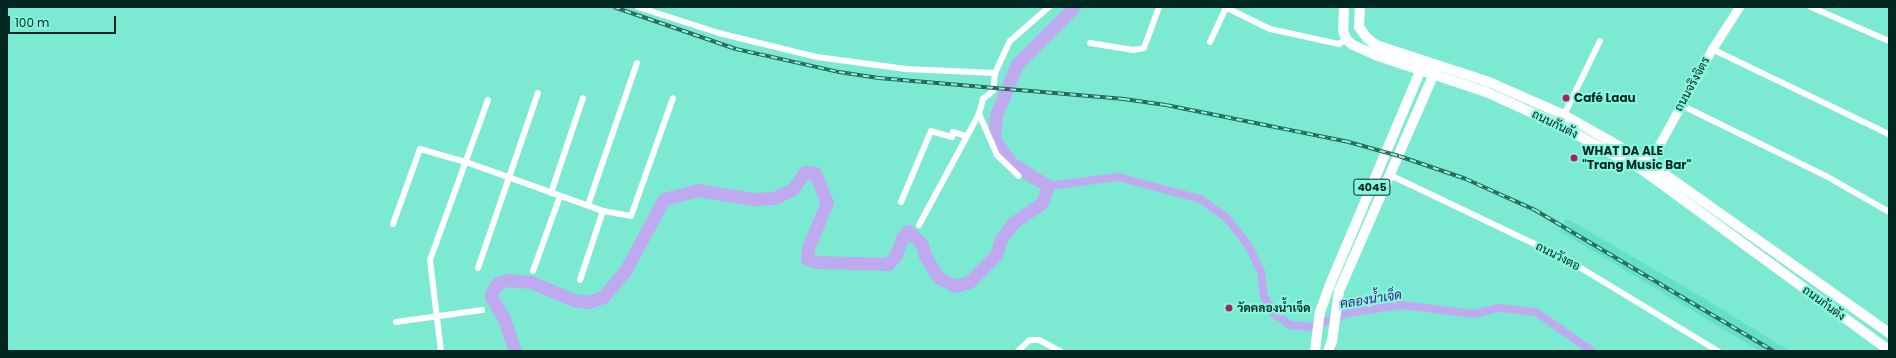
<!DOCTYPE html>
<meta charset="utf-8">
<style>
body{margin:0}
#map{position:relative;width:1896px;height:358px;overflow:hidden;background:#7cead3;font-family:Poppins,Sarabun,sans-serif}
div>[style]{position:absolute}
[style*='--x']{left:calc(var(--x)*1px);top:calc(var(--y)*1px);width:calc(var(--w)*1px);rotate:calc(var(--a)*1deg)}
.built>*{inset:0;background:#63e1c8}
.canal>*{height:8px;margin:-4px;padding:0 4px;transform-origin:4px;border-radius:4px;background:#bfa9f0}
.river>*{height:13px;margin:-6.5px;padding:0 6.5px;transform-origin:6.5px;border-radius:6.5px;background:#bfa9f0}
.street>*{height:6px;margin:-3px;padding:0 3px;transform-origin:3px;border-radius:3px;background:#fff}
.secondary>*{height:9px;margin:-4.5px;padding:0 4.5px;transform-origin:4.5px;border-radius:4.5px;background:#fff}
.primary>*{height:10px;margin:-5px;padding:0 5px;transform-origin:5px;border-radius:5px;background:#fff}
.rail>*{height:3.5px;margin-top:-1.75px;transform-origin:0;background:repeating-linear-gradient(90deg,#89f7e0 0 6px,#286357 0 12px);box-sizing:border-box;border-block:1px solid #286357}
.dots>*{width:11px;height:11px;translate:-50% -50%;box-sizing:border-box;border:2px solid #89f7e0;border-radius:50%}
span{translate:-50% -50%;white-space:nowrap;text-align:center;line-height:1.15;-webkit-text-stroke:4px #89f7e0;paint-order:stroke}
.shield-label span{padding:1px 3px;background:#89f7e0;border:1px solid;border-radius:3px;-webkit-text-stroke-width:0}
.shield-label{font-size:11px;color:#022720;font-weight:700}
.street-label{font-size:12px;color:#022720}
.poi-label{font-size:12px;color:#022720;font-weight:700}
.left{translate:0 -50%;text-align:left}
.water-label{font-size:13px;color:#47177f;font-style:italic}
.frame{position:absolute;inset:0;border:8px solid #022720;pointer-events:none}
.scale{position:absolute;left:8px;top:16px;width:108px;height:18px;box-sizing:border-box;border:2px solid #022720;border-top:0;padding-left:5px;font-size:12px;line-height:14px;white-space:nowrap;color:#022720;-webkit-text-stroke:3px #89f7e0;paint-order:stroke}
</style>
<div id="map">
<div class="built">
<div style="clip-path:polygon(1566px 218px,1695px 293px,1790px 351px,1760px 351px,1560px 231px)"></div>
</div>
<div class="canal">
<div style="--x:1048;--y:186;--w:71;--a:-7.3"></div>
<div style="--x:1118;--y:177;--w:85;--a:15"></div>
<div style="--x:1200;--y:199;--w:32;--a:35"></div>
<div style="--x:1226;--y:217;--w:36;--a:52"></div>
<div style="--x:1248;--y:245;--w:30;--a:64"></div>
<div style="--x:1261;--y:272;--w:24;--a:83"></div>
<div style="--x:1264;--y:296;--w:19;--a:62"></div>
<div style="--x:1273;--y:313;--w:21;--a:35"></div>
<div style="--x:1290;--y:325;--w:20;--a:6"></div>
<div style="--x:1310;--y:327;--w:40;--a:-20.2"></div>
<div style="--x:1348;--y:313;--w:54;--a:-8.6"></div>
<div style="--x:1401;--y:305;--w:74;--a:7"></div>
<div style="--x:1474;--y:314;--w:25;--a:-14"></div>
<div style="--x:1498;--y:308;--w:38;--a:6"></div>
<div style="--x:1536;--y:312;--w:68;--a:34.9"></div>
</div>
<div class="river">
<div style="--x:515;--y:351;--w:36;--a:-109"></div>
<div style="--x:503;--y:317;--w:21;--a:-121"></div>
<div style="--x:492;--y:299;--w:6;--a:-99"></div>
<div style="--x:491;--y:293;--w:12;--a:-55"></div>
<div style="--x:498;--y:283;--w:9;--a:-18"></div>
<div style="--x:507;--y:280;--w:24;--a:5"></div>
<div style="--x:531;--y:282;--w:47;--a:22.7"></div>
<div style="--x:574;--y:300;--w:14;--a:8"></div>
<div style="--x:588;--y:302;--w:16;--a:-18"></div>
<div style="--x:603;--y:297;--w:34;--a:-50"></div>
<div style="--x:625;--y:271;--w:82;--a:-61.6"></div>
<div style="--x:664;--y:199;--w:34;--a:-15"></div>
<div style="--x:697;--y:190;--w:58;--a:9"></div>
<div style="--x:754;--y:199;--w:20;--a:-3"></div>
<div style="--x:774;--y:198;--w:21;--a:-25"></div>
<div style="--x:793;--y:189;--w:21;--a:-55"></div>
<div style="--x:805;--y:172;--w:10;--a:6"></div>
<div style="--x:815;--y:173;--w:31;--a:68"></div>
<div style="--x:827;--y:202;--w:50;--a:112.4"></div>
<div style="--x:808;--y:248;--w:11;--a:95"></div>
<div style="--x:807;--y:259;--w:10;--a:17"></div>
<div style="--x:817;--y:262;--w:71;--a:1.6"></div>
<div style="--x:888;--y:264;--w:12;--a:-48"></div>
<div style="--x:896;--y:255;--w:18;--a:-71"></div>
<div style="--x:902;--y:238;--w:9;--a:-49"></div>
<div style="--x:908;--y:231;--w:19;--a:43"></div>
<div style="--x:922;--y:244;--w:12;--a:76"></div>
<div style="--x:925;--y:256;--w:25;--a:58"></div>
<div style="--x:938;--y:277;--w:19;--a:28"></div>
<div style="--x:955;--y:286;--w:15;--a:-16"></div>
<div style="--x:969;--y:282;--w:38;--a:-45"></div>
<div style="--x:996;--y:255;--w:17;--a:-73"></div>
<div style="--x:1001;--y:239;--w:20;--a:-53"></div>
<div style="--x:1013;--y:223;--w:35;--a:-35"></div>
<div style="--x:1042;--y:203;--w:18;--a:-71"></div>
<div style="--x:1048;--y:186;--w:44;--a:-148.1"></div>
<div style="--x:1011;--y:163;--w:29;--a:-125"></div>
<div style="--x:994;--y:139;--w:24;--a:-85"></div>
<div style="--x:996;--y:115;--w:55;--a:-67.6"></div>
<div style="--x:1017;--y:64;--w:81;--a:-45"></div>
</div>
<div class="street">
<div style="--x:638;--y:7;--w:85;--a:17.8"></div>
<div style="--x:719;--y:33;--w:101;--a:13.8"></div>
<div style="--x:817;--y:57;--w:90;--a:7.7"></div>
<div style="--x:906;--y:69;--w:89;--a:2.6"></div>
<div style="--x:995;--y:73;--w:35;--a:-65"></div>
<div style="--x:1010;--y:41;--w:52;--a:-41.1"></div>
<div style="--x:1225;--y:7;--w:50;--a:26.1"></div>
<div style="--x:1270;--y:29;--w:71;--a:12.3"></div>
<div style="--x:1339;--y:44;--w:9;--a:-36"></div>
<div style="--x:1811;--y:7;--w:85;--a:23.6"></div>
<div style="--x:1210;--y:42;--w:38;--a:-65"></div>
<div style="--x:1090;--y:43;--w:44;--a:9.2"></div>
<div style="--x:1133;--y:50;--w:11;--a:-10"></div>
<div style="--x:1144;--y:48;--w:44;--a:-69.9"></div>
<div style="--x:1712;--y:49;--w:196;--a:25.7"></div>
<div style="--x:995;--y:73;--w:18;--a:96"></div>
<div style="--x:993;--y:91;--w:13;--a:141"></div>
<div style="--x:983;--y:99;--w:16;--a:105"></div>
<div style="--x:979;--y:114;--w:45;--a:66.3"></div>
<div style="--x:997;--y:155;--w:30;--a:44"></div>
<div style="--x:1681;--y:105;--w:161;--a:26.1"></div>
<div style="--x:1826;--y:176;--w:73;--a:29.7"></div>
<div style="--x:1564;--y:115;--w:82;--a:-64.1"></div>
<div style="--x:1390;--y:175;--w:195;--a:25.5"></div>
<div style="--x:1566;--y:259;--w:178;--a:31.2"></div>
<div style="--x:551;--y:193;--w:100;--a:-71.4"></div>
<div style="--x:901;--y:202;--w:77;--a:-67.1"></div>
<div style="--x:931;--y:131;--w:22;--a:16"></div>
<div style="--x:952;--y:137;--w:5;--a:-79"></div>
<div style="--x:953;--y:132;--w:14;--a:17"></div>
<div style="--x:588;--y:205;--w:150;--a:-71"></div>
<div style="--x:393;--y:224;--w:80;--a:-70.2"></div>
<div style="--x:420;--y:149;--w:48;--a:15.8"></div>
<div style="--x:466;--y:162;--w:145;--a:19.7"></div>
<div style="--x:603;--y:211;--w:28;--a:10"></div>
<div style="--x:631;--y:216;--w:125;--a:-70.4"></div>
<div style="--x:919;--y:225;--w:126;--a:-61.6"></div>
<div style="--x:478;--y:268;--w:185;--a:-71.1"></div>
<div style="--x:533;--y:271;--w:80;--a:-70.2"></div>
<div style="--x:580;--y:280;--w:73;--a:-71.6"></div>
<div style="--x:396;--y:322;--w:87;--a:-7.9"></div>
<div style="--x:441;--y:351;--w:92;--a:-96.9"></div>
<div style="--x:430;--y:260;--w:170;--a:-70.1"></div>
<div style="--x:1018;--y:351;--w:16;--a:-43"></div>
<div style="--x:1030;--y:340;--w:9;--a:0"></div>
<div style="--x:1039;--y:340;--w:24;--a:28"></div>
</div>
<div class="secondary">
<div style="--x:1649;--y:163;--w:130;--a:-61.1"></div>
<div style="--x:1712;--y:49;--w:50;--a:-57.3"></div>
</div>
<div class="primary">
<div style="--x:1344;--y:7;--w:23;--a:92"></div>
<div style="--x:1343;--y:30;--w:9;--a:72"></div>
<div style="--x:1346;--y:39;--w:9;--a:41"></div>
<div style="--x:1353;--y:45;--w:24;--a:24"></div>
<div style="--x:1375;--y:55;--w:117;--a:18.4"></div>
<div style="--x:1486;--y:92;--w:80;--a:24.3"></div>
<div style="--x:1559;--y:125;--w:97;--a:28.4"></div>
<div style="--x:1644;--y:171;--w:303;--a:36.2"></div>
<div style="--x:1360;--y:7;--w:20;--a:93"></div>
<div style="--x:1359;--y:27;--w:14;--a:54"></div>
<div style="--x:1367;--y:38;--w:11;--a:38"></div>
<div style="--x:1376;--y:45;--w:119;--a:18.1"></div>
<div style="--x:1489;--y:82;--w:82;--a:23.7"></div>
<div style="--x:1564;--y:115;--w:98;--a:29.5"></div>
<div style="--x:1649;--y:163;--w:294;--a:35.3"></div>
<div style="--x:1315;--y:351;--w:39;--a:-83"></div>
<div style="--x:1320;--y:312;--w:27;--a:-70"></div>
<div style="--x:1329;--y:287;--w:241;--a:-67.1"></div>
<div style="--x:1328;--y:351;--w:11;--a:-68"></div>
<div style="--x:1332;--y:341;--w:50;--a:-82"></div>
<div style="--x:1339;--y:291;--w:242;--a:-66.4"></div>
</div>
<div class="rail">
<div style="--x:614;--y:7;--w:129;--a:19"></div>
<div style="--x:736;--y:49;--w:106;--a:12.6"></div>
<div style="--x:839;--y:72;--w:40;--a:8.5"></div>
<div style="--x:879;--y:78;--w:246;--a:4.9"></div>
<div style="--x:1124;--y:99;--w:42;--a:8.1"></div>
<div style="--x:1166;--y:105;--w:183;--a:11.4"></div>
<div style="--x:1345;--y:141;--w:56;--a:15.5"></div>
<div style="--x:1399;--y:156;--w:71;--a:18.9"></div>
<div style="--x:1466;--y:179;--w:76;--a:24.2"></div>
<div style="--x:1535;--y:210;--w:277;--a:30.6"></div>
</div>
<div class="dots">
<div style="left:1566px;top:98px;background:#aa1f61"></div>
<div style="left:1574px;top:158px;background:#aa1f61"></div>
<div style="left:1229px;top:308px;background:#aa1f61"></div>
</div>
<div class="shield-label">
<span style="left:1372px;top:187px">4045</span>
</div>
<div class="street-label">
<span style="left:1692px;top:84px;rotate:-61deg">ถนนจริงจิตร</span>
<span style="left:1555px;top:124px;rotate:26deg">ถนนกันตัง</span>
<span style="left:1558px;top:256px;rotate:27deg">ถนนวังตอ</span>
<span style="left:1824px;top:303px;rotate:36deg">ถนนกันตัง</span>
</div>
<div class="poi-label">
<span class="left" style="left:1574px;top:98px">Café Laau</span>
<span class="left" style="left:1582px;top:158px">WHAT DA ALE<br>"Trang Music Bar"</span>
<span class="left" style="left:1237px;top:308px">วัดคลองน้ำเจ็ด</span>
</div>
<div class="water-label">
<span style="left:1371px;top:300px;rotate:-9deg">คลองน้ำเจ็ด</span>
</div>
<div class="frame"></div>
<div class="scale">100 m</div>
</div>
